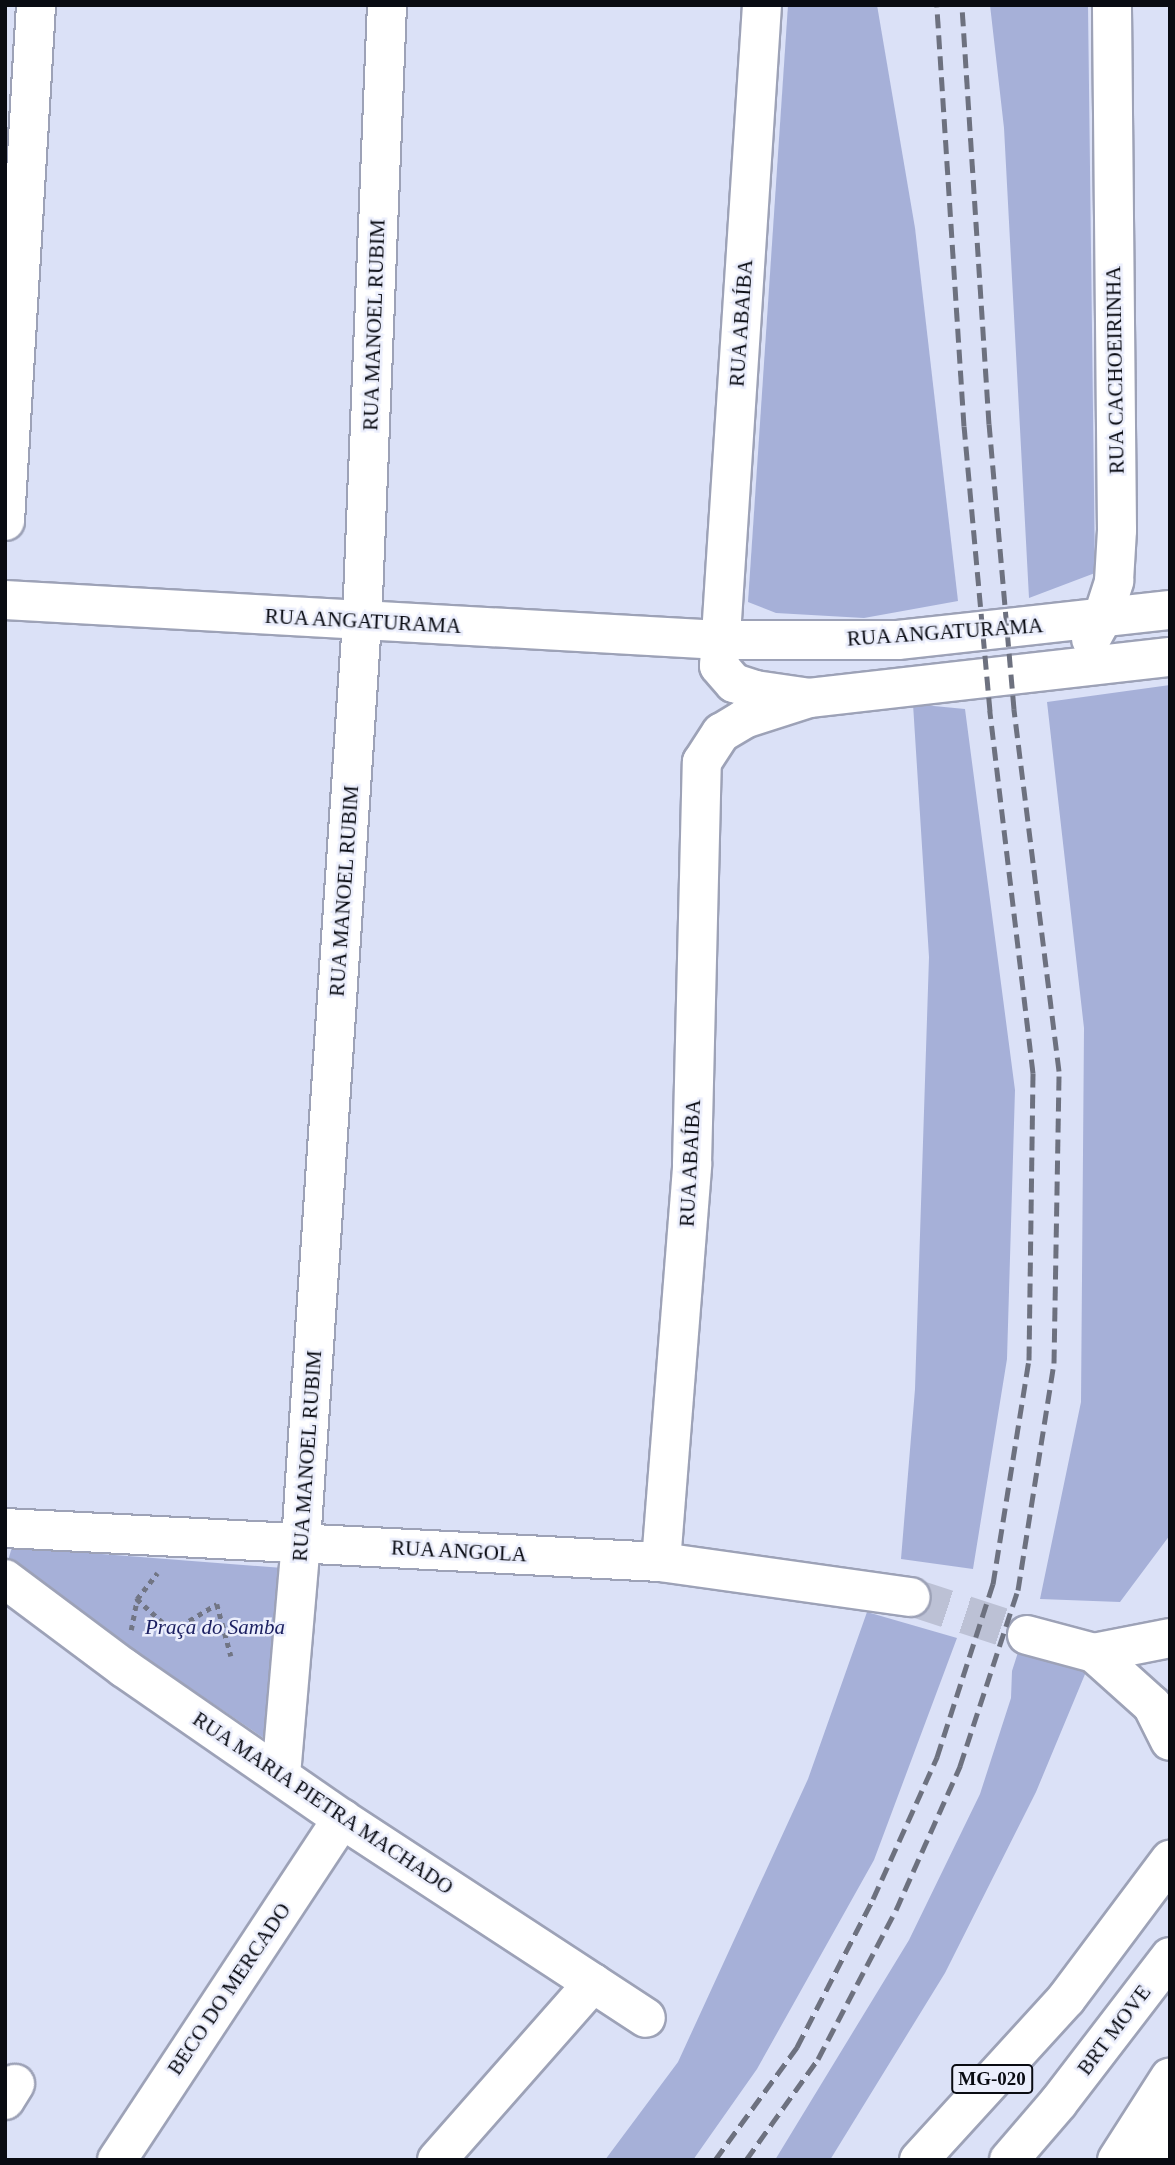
<!DOCTYPE html>
<meta charset="utf-8">
<style>
body{margin:0}
#map{position:relative;width:1175px;height:2165px;overflow:hidden;background:#dbe1f7;font-family:"Times New Roman",serif}
div>[style]{position:absolute}
[style*='--x']{left:calc(var(--x)*1px);top:calc(var(--y)*1px);width:calc(var(--w)*1px);rotate:calc(var(--a)*1deg)}
.green>*{inset:0;background:#a6b0d8}
.minor-tunnel>*{height:38px;margin-top:-19px;transform-origin:0;background:repeating-linear-gradient(90deg,#bcc1d5 0 38px,transparent 0 57px)}
.path>*{height:4.5px;margin-top:-2.25px;transform-origin:0;background:repeating-linear-gradient(90deg,#717584 0 5px,transparent 0 10px)}
.roads{filter:drop-shadow(2px 0 #9da2b7) drop-shadow(-2px 0 #9da2b7) drop-shadow(0 2px #9da2b7) drop-shadow(0 -2px #9da2b7)}
.minor>*{height:38px;margin:-19px;padding:0 19px;transform-origin:19px;border-radius:19px;background:#fff}
.highway>*{height:38px;margin:-19px;padding:0 19px;transform-origin:19px;border-radius:19px;background:#fff}
.rail>*{height:5px;margin-top:-2.5px;transform-origin:0;background:repeating-linear-gradient(90deg,#6d717f 0 14px,transparent 0 21px)}
span{translate:-50% -50%;white-space:nowrap;text-align:center;line-height:1.15;-webkit-text-stroke:5px #ebeefc;paint-order:stroke}
.shield-label span{padding:2px 5px;background:#ebeefc;border:2px solid;border-radius:5px;-webkit-text-stroke-width:0}
.shield-label{font-size:19px;color:#090b12;font-weight:700}
.street-label{font-size:21px;color:#090b12}
.park-label{font-size:21px;color:#1b1f61;font-style:italic}
.frame{position:absolute;inset:0;border:7px solid #090b12;pointer-events:none}
</style>
<div id="map">
<div class="green">
<div style="clip-path:polygon(788px 5px,877px 5px,915px 228px,958px 601px,864px 618px,776px 613px,748px 602px)"></div>
<div style="clip-path:polygon(990px 5px,1088px 5px,1095px 573px,1029px 598px,1004px 128px)"></div>
<div style="clip-path:polygon(1170px 685px,1170px 1535px,1120px 1602px,1040px 1599px,1081px 1402px,1084px 1028px,1047px 702px)"></div>
<div style="clip-path:polygon(913px 704px,965px 709px,1015px 1090px,1007px 1359px,973px 1569px,901px 1559px,915px 1389px,929px 957px)"></div>
<div style="clip-path:polygon(12px 1547px,283px 1568px,274px 1745px,7px 1564px)"></div>
<div style="clip-path:polygon(867px 1612px,957px 1638px,874px 1860px,757px 2069px,693px 2160px,605px 2160px,678px 2062px,808px 1779px)"></div>
<div style="clip-path:polygon(1019px 1649px,1088px 1667px,1036px 1792px,945px 1973px,830px 2160px,775px 2160px,909px 1940px,980px 1794px,1011px 1698px,1012px 1671px)"></div>
</div>
<div class="minor-tunnel">
<div style="--x:911;--y:1597;--w:122;--a:18.1"></div>
</div>
<div class="path">
<div style="--x:137;--y:1599;--w:47;--a:42.4"></div>
<div style="--x:172;--y:1631;--w:52;--a:-31"></div>
<div style="--x:217;--y:1604;--w:54;--a:74.9"></div>
<div style="--x:131;--y:1630;--w:32;--a:-79"></div>
<div style="--x:137;--y:1599;--w:33;--a:-52"></div>
</div>
<div class="roads">
<div class="minor">
<div style="--x:762;--y:5;--w:662;--a:93.72"></div>
<div style="--x:719;--y:666;--w:23;--a:49"></div>
<div style="--x:734;--y:683;--w:22;--a:18"></div>
<div style="--x:755;--y:690;--w:49;--a:8.3"></div>
<div style="--x:5;--y:521;--w:517;--a:-86.56"></div>
<div style="--x:5;--y:600;--w:716;--a:3.2"></div>
<div style="--x:720;--y:640;--w:178;--a:0"></div>
<div style="--x:898;--y:640;--w:274;--a:-6.3"></div>
<div style="--x:1091;--y:639;--w:23;--a:-61"></div>
<div style="--x:1102;--y:619;--w:40;--a:-72"></div>
<div style="--x:1114;--y:581;--w:51;--a:-86.6"></div>
<div style="--x:1117;--y:530;--w:525;--a:-90.55"></div>
<div style="--x:5;--y:1528;--w:657;--a:2.97"></div>
<div style="--x:661;--y:1562;--w:252;--a:8"></div>
<div style="--x:661;--y:1562;--w:399;--a:-85.5"></div>
<div style="--x:692;--y:1164;--w:402;--a:-88.6"></div>
<div style="--x:702;--y:762;--w:35;--a:-57"></div>
<div style="--x:721;--y:733;--w:27;--a:-31"></div>
<div style="--x:744;--y:719;--w:68;--a:-17.9"></div>
<div style="--x:809;--y:698;--w:363;--a:-6.5"></div>
<div style="--x:5;--y:1579;--w:149;--a:36.8"></div>
<div style="--x:124;--y:1668;--w:265;--a:34.7"></div>
<div style="--x:342;--y:1819;--w:363;--a:33.2"></div>
<div style="--x:1027;--y:1635;--w:69;--a:15"></div>
<div style="--x:1094;--y:1653;--w:78;--a:41.9"></div>
<div style="--x:1152;--y:1705;--w:40;--a:63.4"></div>
<div style="--x:1094;--y:1653;--w:77;--a:-11.2"></div>
<div style="--x:281;--y:1775;--w:234;--a:-85.1"></div>
<div style="--x:301;--y:1542;--w:922;--a:-86.21"></div>
<div style="--x:362;--y:622;--w:618;--a:-87.68"></div>
<div style="--x:5;--y:2100;--w:19;--a:-58"></div>
<div style="--x:117;--y:2160;--w:409;--a:-56.6"></div>
<div style="--x:437;--y:2160;--w:236;--a:-48.6"></div>
<div style="--x:1009;--y:2160;--w:75;--a:-49.3"></div>
<div style="--x:1058;--y:2103;--w:184;--a:-52.5"></div>
</div>
<div class="highway">
<div style="--x:919;--y:2160;--w:218;--a:-47.6"></div>
<div style="--x:1066;--y:1999;--w:174;--a:-53.2"></div>
<div style="--x:1117;--y:2160;--w:98;--a:-57.4"></div>
<div style="--x:1150;--y:2160;--w:37;--a:-57"></div>
</div>
</div>
<div class="rail">
<div style="--x:715;--y:2160;--w:140;--a:-54"></div>
<div style="--x:797;--y:2047;--w:166;--a:-62.8"></div>
<div style="--x:873;--y:1899;--w:156;--a:-65.7"></div>
<div style="--x:937;--y:1757;--w:182;--a:-72.1"></div>
<div style="--x:993;--y:1584;--w:227;--a:-80.9"></div>
<div style="--x:1029;--y:1360;--w:287;--a:-89.2"></div>
<div style="--x:1033;--y:1073;--w:365;--a:-96.8"></div>
<div style="--x:990;--y:711;--w:286;--a:-95.2"></div>
<div style="--x:964;--y:426;--w:422;--a:-93.7"></div>
<div style="--x:746;--y:2160;--w:124;--a:-54.5"></div>
<div style="--x:818;--y:2059;--w:168;--a:-62.4"></div>
<div style="--x:896;--y:1910;--w:158;--a:-66"></div>
<div style="--x:960;--y:1766;--w:185;--a:-71.8"></div>
<div style="--x:1018;--y:1590;--w:230;--a:-81"></div>
<div style="--x:1054;--y:1363;--w:292;--a:-89"></div>
<div style="--x:1059;--y:1071;--w:365;--a:-97.1"></div>
<div style="--x:1014;--y:709;--w:286;--a:-95"></div>
<div style="--x:989;--y:424;--w:420;--a:-93.7"></div>
</div>
<div class="shield-label">
<span style="left:992px;top:2079px">MG-020</span>
</div>
<div class="street-label">
<span style="left:741px;top:323px;rotate:-86deg">RUA ABAÍBA</span>
<span style="left:374px;top:325px;rotate:-88deg">RUA MANOEL RUBIM</span>
<span style="left:1115px;top:370px;rotate:-91deg">RUA CACHOEIRINHA</span>
<span style="left:363px;top:621px;rotate:3deg">RUA ANGATURAMA</span>
<span style="left:945px;top:632px;rotate:-4deg">RUA ANGATURAMA</span>
<span style="left:344px;top:891px;rotate:-86deg">RUA MANOEL RUBIM</span>
<span style="left:690px;top:1163px;rotate:-87deg">RUA ABAÍBA</span>
<span style="left:307px;top:1456px;rotate:-86deg">RUA MANOEL RUBIM</span>
<span style="left:459px;top:1551px;rotate:3deg">RUA ANGOLA</span>
<span style="left:323px;top:1803px;rotate:34deg">RUA MARIA PIETRA MACHADO</span>
<span style="left:229px;top:1989px;rotate:-56deg">BECO DO MERCADO</span>
<span style="left:1114px;top:2030px;rotate:-53deg">BRT MOVE</span>
</div>
<div class="park-label">
<span style="left:215px;top:1627px">Praça do Samba</span>
</div>
<div class="frame"></div>
</div>
